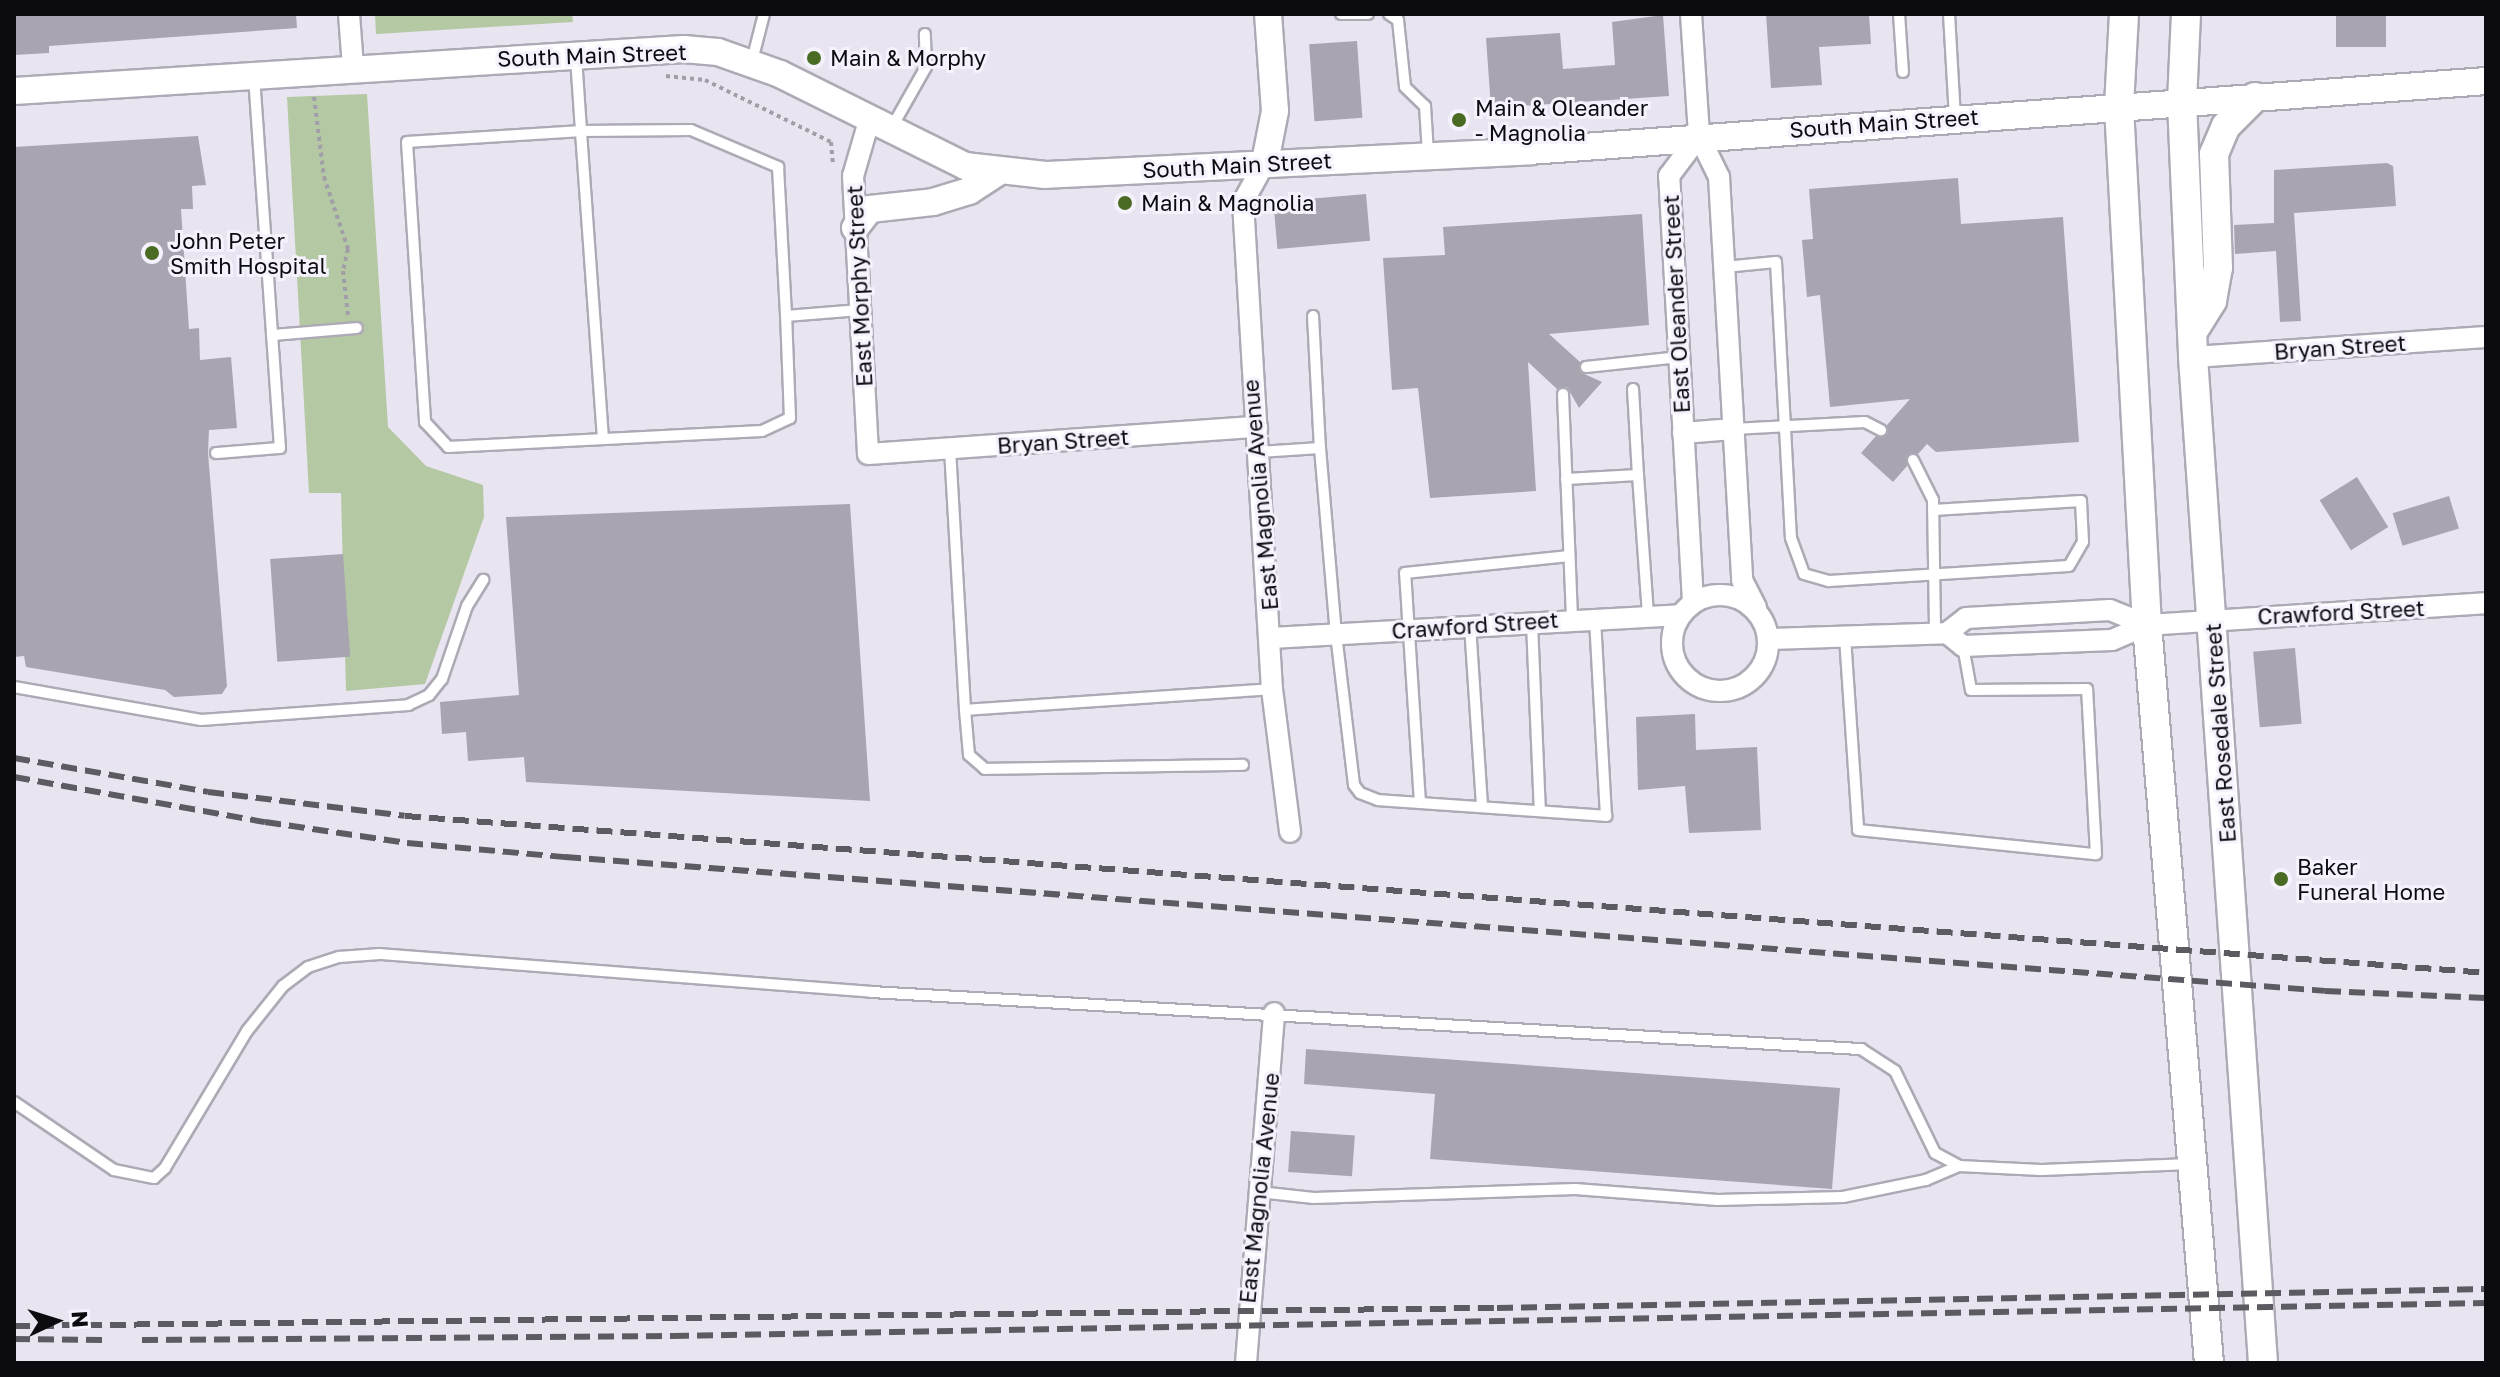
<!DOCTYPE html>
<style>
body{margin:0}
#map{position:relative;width:2500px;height:1377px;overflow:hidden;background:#e8e4f0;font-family:"Golos Text",sans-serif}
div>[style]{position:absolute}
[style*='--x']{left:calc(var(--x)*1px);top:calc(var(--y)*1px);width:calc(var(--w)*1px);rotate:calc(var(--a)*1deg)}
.green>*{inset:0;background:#b4c8a3}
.building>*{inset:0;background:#a8a4b0;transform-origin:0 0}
.path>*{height:4px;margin-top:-2px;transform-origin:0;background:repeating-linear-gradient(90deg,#a19ea7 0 4px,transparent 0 8px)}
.roads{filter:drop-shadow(2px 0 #adaab5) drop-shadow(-2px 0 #adaab5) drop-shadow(0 2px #adaab5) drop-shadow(0 -2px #adaab5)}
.service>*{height:10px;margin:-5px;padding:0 5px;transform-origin:5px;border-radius:5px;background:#fff}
.minor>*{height:20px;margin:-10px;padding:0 10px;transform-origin:10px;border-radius:10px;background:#fff}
.minor>.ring{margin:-10px;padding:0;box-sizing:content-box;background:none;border:20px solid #fff;border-radius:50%}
.tertiary>*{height:26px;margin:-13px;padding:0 13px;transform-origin:13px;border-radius:13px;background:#fff}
.secondary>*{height:28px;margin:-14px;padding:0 14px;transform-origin:14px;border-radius:14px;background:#fff}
.rail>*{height:6px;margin-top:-3px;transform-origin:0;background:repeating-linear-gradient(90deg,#5d5b62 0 16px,transparent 0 24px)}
.dots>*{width:22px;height:22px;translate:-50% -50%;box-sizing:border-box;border:4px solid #f5f1fd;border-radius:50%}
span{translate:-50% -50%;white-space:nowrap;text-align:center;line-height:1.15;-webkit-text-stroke:6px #f5f1fd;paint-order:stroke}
.street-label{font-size:22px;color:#0c0b0f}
.poi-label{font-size:22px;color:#0c0b0f}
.left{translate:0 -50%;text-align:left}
.frame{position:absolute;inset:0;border:16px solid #0c0b0f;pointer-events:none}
.north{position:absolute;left:16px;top:1281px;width:80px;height:80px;-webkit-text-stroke:6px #f5f1fd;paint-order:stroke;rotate:86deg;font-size:22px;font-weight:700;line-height:32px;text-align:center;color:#0c0b0f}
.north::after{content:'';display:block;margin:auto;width:28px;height:36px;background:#0c0b0f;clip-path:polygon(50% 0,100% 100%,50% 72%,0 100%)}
</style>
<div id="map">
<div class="green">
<div style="clip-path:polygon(375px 14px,572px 14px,573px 22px,376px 34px)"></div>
<div style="clip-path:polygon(367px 94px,388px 427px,426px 466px,483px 485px,484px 517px,425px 684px,346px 691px,341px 493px,309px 493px,287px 97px)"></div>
</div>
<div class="building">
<div style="clip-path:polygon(14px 14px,296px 14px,297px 28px,49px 46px,49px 53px,14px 55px)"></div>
<div style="clip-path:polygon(1766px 14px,1869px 14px,1871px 44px,1819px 47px,1822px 85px,1771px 88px)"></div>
<div style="left:2336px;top:14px;width:50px;height:33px"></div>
<div style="clip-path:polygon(1663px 15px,1669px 96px,1491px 108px,1486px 38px,1560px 33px,1563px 69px,1615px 65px,1612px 22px)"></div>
<div style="left:1357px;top:41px;width:77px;height:48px;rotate:86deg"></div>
<div style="clip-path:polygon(198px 136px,206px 185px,192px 186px,193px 209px,181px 209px,189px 329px,199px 328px,200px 360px,231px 357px,237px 428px,209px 430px,208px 453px,227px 686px,222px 694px,174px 697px,165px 690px,26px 667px,24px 656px,14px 657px,14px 147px)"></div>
<div style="clip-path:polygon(2387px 163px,2393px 166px,2396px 206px,2294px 213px,2301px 321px,2280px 322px,2276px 251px,2235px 254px,2234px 225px,2274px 223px,2274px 170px)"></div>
<div style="clip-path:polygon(1958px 178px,1961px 224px,2063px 217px,2079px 442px,1936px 452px,1927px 444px,1918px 454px,1907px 455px,1907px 466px,1893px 482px,1861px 453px,1876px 436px,1886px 436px,1887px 425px,1910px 399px,1830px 407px,1820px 295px,1807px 297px,1802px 240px,1813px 239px,1809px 189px)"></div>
<div style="left:1366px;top:194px;width:47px;height:93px;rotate:85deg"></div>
<div style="clip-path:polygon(1642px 214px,1649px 325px,1549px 334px,1580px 362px,1580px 372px,1602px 382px,1579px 408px,1567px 387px,1557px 389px,1528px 362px,1536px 491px,1430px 498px,1418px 388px,1392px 390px,1383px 258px,1445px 255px,1443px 227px)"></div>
<div style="left:2357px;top:477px;width:59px;height:44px;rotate:58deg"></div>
<div style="left:2449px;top:496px;width:34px;height:59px;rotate:73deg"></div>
<div style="clip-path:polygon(850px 504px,870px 801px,526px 782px,524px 757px,468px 761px,466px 732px,442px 734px,440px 702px,519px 695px,506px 517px)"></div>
<div style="left:343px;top:554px;width:103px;height:73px;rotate:86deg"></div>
<div style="left:2295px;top:648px;width:76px;height:42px;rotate:85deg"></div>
<div style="clip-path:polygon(1695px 714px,1696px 750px,1757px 747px,1761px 830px,1689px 833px,1685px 786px,1638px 790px,1636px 717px)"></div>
<div style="clip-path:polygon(1306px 1049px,1840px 1088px,1832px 1189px,1430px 1159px,1435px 1094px,1304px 1084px)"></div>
<div style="left:1291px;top:1131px;width:64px;height:41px;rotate:4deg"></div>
</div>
<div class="path">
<div style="--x:666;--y:76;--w:39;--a:6"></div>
<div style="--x:705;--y:80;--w:140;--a:26.2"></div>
<div style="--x:831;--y:142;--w:24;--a:85"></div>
<div style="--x:314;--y:97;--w:81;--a:82.9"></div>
<div style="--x:324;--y:177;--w:76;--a:71.6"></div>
<div style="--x:348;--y:249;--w:23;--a:103"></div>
<div style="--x:343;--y:271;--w:44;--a:83.5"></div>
</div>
<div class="roads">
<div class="service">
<div style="--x:1341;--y:14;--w:27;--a:0"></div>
<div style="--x:1389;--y:14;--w:11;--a:34"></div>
<div style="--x:1398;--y:20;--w:67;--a:84"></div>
<div style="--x:1405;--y:87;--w:28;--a:44"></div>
<div style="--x:1425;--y:106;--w:48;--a:86.4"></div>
<div style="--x:1899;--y:14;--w:58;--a:86.1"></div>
<div style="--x:1949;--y:14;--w:104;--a:86.7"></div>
<div style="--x:576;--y:57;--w:74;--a:86.1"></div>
<div style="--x:581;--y:131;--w:174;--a:176.4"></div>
<div style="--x:407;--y:142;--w:281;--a:86.3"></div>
<div style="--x:425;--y:422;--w:34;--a:47"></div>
<div style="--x:448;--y:447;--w:314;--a:-2.9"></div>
<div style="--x:762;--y:431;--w:31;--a:-25"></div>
<div style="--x:790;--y:418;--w:102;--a:-92.2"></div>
<div style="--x:786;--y:316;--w:74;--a:-4.6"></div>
<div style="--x:752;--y:61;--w:49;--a:-75.7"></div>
<div style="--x:892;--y:127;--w:69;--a:-60.5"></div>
<div style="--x:926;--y:67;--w:33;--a:-92"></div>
<div style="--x:1724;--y:267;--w:52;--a:-5.5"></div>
<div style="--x:1776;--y:262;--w:276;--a:86.9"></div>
<div style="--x:1791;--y:538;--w:38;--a:70"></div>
<div style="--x:1804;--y:574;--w:26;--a:16"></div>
<div style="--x:1829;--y:581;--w:240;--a:-3.6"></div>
<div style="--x:2069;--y:566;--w:28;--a:-60"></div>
<div style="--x:2083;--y:542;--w:41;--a:-92.8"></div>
<div style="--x:2081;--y:501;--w:148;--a:176.5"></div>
<div style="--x:1313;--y:316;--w:132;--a:87"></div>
<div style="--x:272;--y:335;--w:85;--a:-4.7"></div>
<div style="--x:1586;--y:367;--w:94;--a:-6.1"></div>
<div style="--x:1633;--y:389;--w:86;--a:86.7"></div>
<div style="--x:1563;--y:394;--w:224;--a:87.7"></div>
<div style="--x:1733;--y:429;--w:132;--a:-3"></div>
<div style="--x:1865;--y:422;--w:18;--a:27"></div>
<div style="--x:603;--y:439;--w:309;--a:-94.1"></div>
<div style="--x:581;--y:131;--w:110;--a:-0.5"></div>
<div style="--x:691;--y:130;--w:95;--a:23"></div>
<div style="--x:778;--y:167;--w:149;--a:86.9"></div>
<div style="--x:950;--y:449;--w:261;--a:86.7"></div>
<div style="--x:965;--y:710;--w:308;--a:-3.9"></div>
<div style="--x:1259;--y:452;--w:61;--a:-3.8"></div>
<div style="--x:1320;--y:448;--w:187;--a:85.1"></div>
<div style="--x:1336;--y:634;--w:152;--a:83.2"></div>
<div style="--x:1354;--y:785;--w:10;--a:53"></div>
<div style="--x:1360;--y:793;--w:19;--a:21"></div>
<div style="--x:1378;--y:800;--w:229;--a:4"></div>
<div style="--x:1606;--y:816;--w:199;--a:-93.2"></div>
<div style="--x:216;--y:453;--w:64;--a:-4.5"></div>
<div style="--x:280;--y:448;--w:374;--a:-94"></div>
<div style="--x:1913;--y:460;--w:45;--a:63.4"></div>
<div style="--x:1933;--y:500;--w:134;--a:89.1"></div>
<div style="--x:1566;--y:479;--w:72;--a:-3.2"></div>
<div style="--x:1638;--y:475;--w:138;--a:85.9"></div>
<div style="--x:1532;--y:623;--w:188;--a:87.6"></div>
<div style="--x:1470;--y:625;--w:182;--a:86.2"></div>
<div style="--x:1845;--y:637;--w:193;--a:86.1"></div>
<div style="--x:1858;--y:830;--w:239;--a:5.8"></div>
<div style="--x:2096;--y:854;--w:165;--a:-93.1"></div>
<div style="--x:2087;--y:689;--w:116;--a:179.5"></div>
<div style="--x:1971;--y:690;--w:45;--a:-100.3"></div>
<div style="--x:14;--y:687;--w:190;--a:10"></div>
<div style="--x:201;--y:720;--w:208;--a:-4.1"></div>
<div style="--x:408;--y:705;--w:23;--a:-25"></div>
<div style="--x:429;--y:695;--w:21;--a:-51"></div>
<div style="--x:442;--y:679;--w:77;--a:-71.1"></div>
<div style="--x:467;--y:606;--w:31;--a:-58"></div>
<div style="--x:965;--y:710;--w:45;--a:84.9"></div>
<div style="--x:969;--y:755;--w:21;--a:41"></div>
<div style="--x:985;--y:769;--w:258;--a:-0.9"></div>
<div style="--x:1420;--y:803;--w:230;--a:-93.7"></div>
<div style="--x:1405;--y:573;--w:165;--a:-5.9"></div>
<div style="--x:14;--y:1102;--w:121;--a:34.2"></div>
<div style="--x:114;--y:1170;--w:41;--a:11.3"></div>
<div style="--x:154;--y:1178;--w:15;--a:-42"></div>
<div style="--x:165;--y:1168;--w:160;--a:-59.1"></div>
<div style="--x:247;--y:1031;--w:58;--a:-51.3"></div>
<div style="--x:283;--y:986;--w:31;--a:-37"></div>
<div style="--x:308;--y:967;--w:33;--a:-18"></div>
<div style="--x:339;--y:957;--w:41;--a:-4.2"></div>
<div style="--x:380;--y:954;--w:492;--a:4.4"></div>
<div style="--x:871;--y:992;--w:992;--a:3.3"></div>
<div style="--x:1861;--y:1049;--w:40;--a:32.9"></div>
<div style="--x:1895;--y:1071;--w:91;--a:64"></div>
<div style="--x:1935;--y:1153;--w:27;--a:28"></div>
<div style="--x:1959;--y:1166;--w:82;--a:2.8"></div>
<div style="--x:2041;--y:1170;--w:150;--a:-2.3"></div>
<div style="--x:1259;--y:1192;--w:55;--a:6.2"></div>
<div style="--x:1314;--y:1198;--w:261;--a:-2"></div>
<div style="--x:1575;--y:1189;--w:143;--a:4.4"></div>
<div style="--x:1718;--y:1200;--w:125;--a:-1.4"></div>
<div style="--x:1843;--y:1197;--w:85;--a:-11.6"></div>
<div style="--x:1926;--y:1180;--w:36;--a:-23"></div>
</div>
<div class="minor">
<div style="--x:349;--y:14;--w:53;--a:85.7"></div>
<div style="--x:1691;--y:14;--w:122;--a:86.2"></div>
<div style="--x:1699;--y:136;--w:46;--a:64"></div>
<div style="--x:1719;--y:177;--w:404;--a:86.7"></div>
<div style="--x:1742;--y:580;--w:31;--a:63"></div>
<div style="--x:869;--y:121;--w:57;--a:106.2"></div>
<div style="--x:853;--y:176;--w:278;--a:86.9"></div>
<div style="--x:868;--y:454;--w:390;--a:-4"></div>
<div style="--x:1265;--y:162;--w:46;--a:118.8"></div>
<div style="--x:1243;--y:202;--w:488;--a:86.6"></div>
<div style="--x:1272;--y:689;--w:144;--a:82.8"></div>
<div style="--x:2193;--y:357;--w:294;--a:-3.9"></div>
<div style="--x:1683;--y:433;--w:50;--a:-4.6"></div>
<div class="ring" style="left:1672px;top:595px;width:76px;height:76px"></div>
<div style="--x:1693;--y:602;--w:427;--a:-93.2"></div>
<div style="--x:1669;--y:176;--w:50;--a:-53.1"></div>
<div style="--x:1947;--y:633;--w:21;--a:39"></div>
<div style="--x:1963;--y:646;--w:149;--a:-2.3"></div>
<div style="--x:2112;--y:640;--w:38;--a:-23"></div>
<div style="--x:2147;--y:625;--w:340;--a:-3.7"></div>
<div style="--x:1271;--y:638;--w:410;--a:-3.2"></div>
<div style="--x:1770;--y:639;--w:177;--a:-1.9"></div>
<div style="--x:1947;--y:633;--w:24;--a:-38"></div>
<div style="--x:1966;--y:618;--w:144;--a:-3.2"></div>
<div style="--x:2110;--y:610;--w:40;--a:22"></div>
<div style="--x:1246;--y:1363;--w:351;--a:-85.4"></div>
</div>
<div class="tertiary">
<div style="--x:14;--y:91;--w:671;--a:-3.59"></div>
<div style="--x:684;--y:49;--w:34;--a:5"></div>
<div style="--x:718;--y:52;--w:66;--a:19.5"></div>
<div style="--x:780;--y:74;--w:207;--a:26.4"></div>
<div style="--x:965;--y:166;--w:81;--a:6.4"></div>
<div style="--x:1045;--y:175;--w:485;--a:-2.8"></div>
<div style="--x:1529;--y:151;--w:960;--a:-4.18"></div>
<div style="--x:1265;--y:162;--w:52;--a:-78.9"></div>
<div style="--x:1275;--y:111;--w:97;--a:-94.1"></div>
<div style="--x:855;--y:228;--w:24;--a:-52"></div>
<div style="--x:870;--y:209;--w:63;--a:-6.3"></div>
<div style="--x:933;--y:202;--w:38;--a:-17"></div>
<div style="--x:969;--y:191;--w:33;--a:-33"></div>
</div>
<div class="secondary">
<div style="--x:2124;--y:14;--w:93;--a:93.1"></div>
<div style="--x:2119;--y:107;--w:519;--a:86.91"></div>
<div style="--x:2147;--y:625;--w:741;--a:85.2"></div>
<div style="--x:2186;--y:14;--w:88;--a:92.6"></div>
<div style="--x:2182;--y:102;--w:255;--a:87.5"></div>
<div style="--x:2193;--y:357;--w:1008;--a:86.02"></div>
<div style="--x:2192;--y:333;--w:38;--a:-58"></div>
<div style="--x:2212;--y:301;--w:34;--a:-80"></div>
<div style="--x:2218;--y:268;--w:114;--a:-92"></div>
<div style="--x:2214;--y:154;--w:30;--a:-67"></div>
<div style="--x:2226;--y:126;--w:41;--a:-45"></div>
</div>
</div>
<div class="rail">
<div style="--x:14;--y:758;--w:197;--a:9.9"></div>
<div style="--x:208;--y:792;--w:198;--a:6.9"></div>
<div style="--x:405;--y:816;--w:2087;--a:4.31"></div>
<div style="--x:14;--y:777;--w:255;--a:10.2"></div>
<div style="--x:265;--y:822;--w:144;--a:8.4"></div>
<div style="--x:407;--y:843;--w:159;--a:5.1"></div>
<div style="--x:565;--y:857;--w:1765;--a:4.35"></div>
<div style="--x:2325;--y:991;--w:161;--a:2.5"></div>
<div style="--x:14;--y:1326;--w:1483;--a:-0.7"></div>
<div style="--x:1497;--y:1308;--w:989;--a:-1.1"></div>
<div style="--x:14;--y:1339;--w:88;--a:0.7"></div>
<div style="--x:142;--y:1340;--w:531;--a:-0.43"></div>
<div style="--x:673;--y:1336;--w:1813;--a:-1.04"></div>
</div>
<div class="dots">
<div style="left:814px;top:58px;background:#496b23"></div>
<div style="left:1459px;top:120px;background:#496b23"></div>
<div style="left:1125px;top:203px;background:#496b23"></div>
<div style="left:152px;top:253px;background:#496b23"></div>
<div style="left:2281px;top:879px;background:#496b23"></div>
</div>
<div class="street-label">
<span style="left:592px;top:55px;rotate:-2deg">South Main Street</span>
<span style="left:1884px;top:123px;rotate:-4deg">South Main Street</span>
<span style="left:1237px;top:165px;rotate:-3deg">South Main Street</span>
<span style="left:859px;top:286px;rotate:-93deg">East Morphy Street</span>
<span style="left:1676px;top:304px;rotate:-93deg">East Oleander Street</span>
<span style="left:2340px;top:347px;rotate:-4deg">Bryan Street</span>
<span style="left:1063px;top:441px;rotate:-4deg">Bryan Street</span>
<span style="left:1260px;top:495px;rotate:-95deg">East Magnolia Avenue</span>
<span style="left:2341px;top:612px;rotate:-3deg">Crawford Street</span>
<span style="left:1475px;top:625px;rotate:-4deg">Crawford Street</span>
<span style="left:2220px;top:733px;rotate:-94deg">East Rosedale Street</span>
<span style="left:1259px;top:1188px;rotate:-84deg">East Magnolia Avenue</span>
</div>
<div class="poi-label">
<span class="left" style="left:830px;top:58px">Main &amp; Morphy</span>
<span class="left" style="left:1475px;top:120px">Main &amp; Oleander<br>- Magnolia</span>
<span class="left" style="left:1141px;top:203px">Main &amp; Magnolia</span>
<span class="left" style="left:170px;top:253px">John Peter<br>Smith Hospital</span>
<span class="left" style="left:2297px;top:879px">Baker<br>Funeral Home</span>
</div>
<div class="frame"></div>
<div class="north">N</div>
</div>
